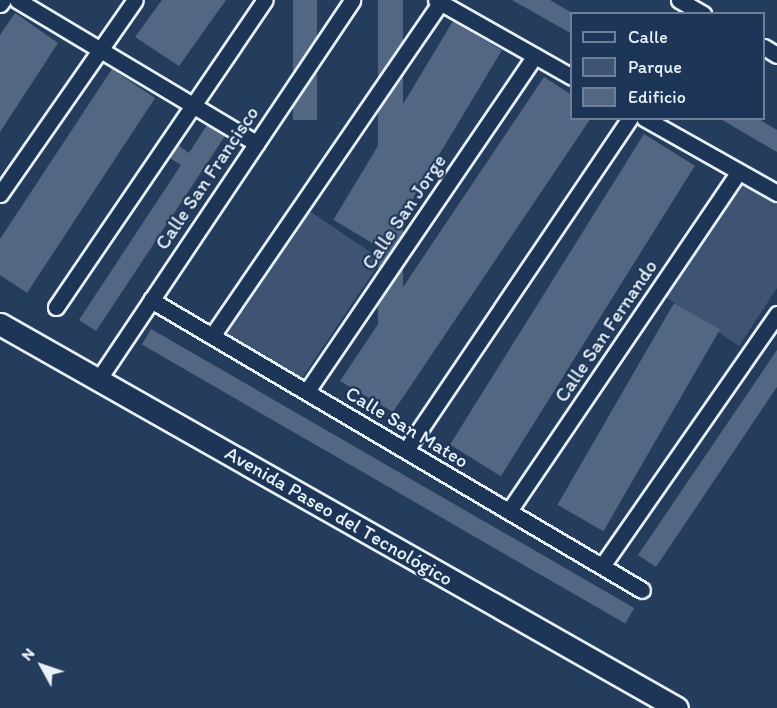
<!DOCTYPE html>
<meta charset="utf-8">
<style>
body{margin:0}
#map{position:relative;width:777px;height:708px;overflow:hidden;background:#253d5d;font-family:Itim,sans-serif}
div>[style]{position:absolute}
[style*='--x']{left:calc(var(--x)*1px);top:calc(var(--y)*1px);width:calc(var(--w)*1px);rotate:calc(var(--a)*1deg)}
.green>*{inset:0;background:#3e5472;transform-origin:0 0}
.building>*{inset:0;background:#536782;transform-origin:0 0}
.roads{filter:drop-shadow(2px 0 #e8f1f8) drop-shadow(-2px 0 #e8f1f8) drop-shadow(0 2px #e8f1f8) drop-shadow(0 -2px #e8f1f8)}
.street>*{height:15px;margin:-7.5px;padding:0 7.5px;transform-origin:7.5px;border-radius:7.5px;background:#1d3557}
.secondary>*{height:21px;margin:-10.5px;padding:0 10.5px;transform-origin:10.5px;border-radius:10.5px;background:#1d3557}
span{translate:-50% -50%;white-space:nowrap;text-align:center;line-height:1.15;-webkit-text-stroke:4.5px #1d3557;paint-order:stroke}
.street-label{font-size:20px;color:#e8f1f8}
.legend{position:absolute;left:570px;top:12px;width:195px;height:108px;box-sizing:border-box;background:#1d3557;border:2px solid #6e8097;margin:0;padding:8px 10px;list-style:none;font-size:18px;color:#e8f1f8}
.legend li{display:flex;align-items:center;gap:12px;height:30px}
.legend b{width:30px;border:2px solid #6e8097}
.north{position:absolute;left:12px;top:636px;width:60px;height:60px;-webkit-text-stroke:4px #1d3557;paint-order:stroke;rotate:310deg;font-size:16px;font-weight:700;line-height:24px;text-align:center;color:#e8f1f8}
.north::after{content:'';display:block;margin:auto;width:21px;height:27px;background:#e8f1f8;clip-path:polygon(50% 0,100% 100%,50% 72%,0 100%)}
</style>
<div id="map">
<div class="green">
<div style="clip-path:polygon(743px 184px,777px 202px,777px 288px,739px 346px,666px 297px)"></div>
<div style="left:308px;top:210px;width:89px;height:151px;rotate:34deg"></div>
</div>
<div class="building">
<div style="clip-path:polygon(162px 0,226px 0,179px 66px,135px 37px)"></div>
<div style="left:293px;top:0;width:24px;height:120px"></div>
<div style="left:378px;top:0;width:25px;height:347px"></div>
<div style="clip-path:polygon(512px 0,550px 0,572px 13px,572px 34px)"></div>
<div style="clip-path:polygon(15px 13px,58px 43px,0 132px,0 35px)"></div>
<div style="left:453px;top:21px;width:57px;height:232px;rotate:31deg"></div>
<div style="clip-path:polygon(112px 69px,155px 98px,27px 293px,0 275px,0 239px)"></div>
<div style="clip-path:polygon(544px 77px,572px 95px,572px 118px,591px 118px,393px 412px,340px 381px)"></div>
<div style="clip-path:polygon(719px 118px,757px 118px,777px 130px,777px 152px)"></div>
<div style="clip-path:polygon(207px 125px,225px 136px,96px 331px,79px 320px,181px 165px,170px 158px,178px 145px,189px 153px)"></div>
<div style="left:644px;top:134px;width:60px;height:366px;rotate:32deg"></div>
<div style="left:674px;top:303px;width:53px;height:233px;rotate:30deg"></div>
<div style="left:151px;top:329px;width:558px;height:18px;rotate:30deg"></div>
<div style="clip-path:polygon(777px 350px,777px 387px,656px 567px,638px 555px)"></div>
</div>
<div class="roads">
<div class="street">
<div style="--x:17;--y:0;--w:279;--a:30.9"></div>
<div style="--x:436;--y:0;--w:156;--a:29.5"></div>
<div style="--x:679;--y:0;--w:28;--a:30"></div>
<div style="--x:0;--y:4;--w:5;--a:-53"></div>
<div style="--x:764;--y:47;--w:15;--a:32"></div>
<div style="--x:644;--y:118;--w:153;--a:29.4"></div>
<div style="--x:0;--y:194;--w:236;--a:-55.2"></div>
<div style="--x:151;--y:300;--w:570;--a:30.57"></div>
<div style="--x:56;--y:307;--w:371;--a:-55.8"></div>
<div style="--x:212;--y:336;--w:404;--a:-55.6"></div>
<div style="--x:98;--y:380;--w:457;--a:-56.2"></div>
<div style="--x:307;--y:391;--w:405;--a:-55.8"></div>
<div style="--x:406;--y:450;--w:400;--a:-56"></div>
<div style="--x:509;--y:511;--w:408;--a:-55.9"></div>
<div style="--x:602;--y:566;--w:307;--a:-55.2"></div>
</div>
<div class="secondary">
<div style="--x:0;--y:324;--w:778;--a:29.56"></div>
</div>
</div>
<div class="street-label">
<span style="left:207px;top:178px;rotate:-56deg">Calle San Francisco</span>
<span style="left:404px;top:212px;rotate:-56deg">Calle San Jorge</span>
<span style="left:606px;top:331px;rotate:-56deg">Calle San Fernando</span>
<span style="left:407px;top:427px;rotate:31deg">Calle San Mateo</span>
<span style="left:339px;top:516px;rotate:30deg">Avenida Paseo del Tecnológico</span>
</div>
<ul class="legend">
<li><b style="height:8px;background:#1d3557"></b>Calle</li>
<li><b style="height:16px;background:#3e5472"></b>Parque</li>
<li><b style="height:16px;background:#536782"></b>Edificio</li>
</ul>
<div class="north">N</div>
</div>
